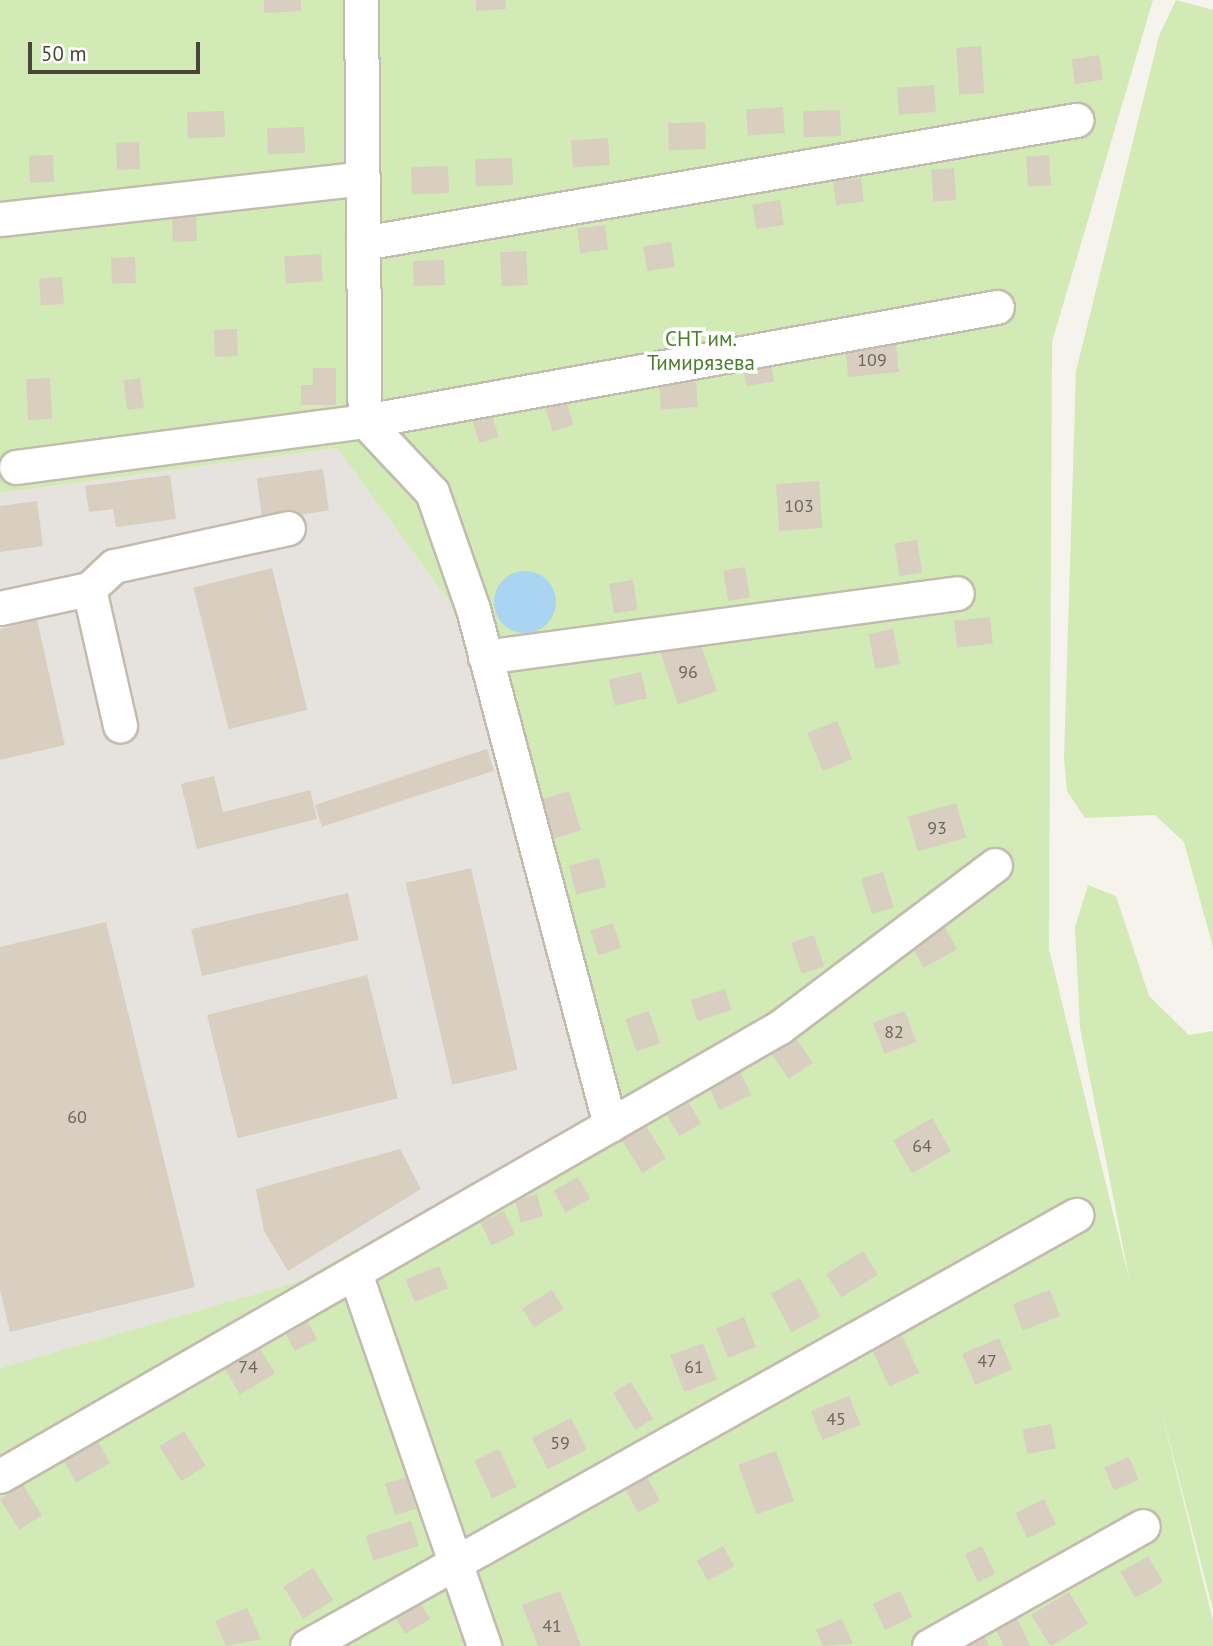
<!DOCTYPE html>
<meta charset="utf-8">
<style>
body{margin:0}
#map{position:relative;width:1213px;height:1646px;overflow:hidden;background:#f6f3ec;font-family:"PT Sans",sans-serif}
div>[style]{position:absolute}
[style*='--x']{left:calc(var(--x)*1px);top:calc(var(--y)*1px);width:calc(var(--w)*1px);rotate:calc(var(--a)*1deg)}
.industrial>*{inset:0;background:#e6e2dd}
.green>*{inset:0;background:#d2eab5}
.water>*{inset:0;background:#a9d4f2}
.round{border-radius:50%}
.building>*{inset:0;background:#d8cfc1;transform-origin:0 0}
.roads{filter:drop-shadow(2px 0 #c2bbae) drop-shadow(-2px 0 #c2bbae) drop-shadow(0 2px #c2bbae) drop-shadow(0 -2px #c2bbae)}
.minor>*{height:33px;margin:-16.5px;padding:0 16.5px;transform-origin:16.5px;border-radius:16.5px;background:#fff}
span{translate:-50% -50%;white-space:nowrap;text-align:center;line-height:1.15;-webkit-text-stroke:7px #fff;paint-order:stroke}
.number-label{font-size:18px;color:#6e675b}
.number-label span{-webkit-text-stroke-width:0}
.park-label{font-size:21px;color:#4a7f2a}
.scale{position:absolute;left:28px;top:42px;width:172px;height:32px;box-sizing:border-box;border:4px solid #4b4439;border-top:0;padding-left:9px;font-size:21px;line-height:24px;white-space:nowrap;color:#4b4439;-webkit-text-stroke:5px #fff;paint-order:stroke}
</style>
<div id="map">
<div class="industrial">
<div style="clip-path:polygon(337px 448px,460px 616px,592px 1117px,297px 1282px,0 1368px,0 493px)"></div>
</div>
<div class="green">
<div style="clip-path:polygon(0 0,1153px 0,1052px 342px,1049px 949px,1130px 1283px,1080px 1028px,1075px 927px,1088px 885px,1116px 896px,1149px 996px,1189px 1035px,1213px 1031px,1213px 1610px,1159px 1402px,1213px 1621px,1213px 1646px,0 1646px,0 1368px,297px 1282px,592px 1117px,460px 616px,337px 448px,0 493px)"></div>
<div style="clip-path:polygon(1176px 0,1213px 10px,1213px 947px,1184px 842px,1155px 815px,1085px 818px,1067px 791px,1064px 759px,1076px 371px,1159px 36px)"></div>
</div>
<div class="water">
<div class="round" style="left:494px;top:571px;width:62px;height:62px"></div>
</div>
<div class="building">
<div style="clip-path:polygon(264px 0,301px 0,301px 11px,264px 13px)"></div>
<div style="clip-path:polygon(476px 0,506px 0,506px 9px,476px 11px)"></div>
<div style="left:981px;top:46px;width:47px;height:25px;rotate:86deg"></div>
<div style="left:1099px;top:55px;width:25px;height:28px;rotate:81deg"></div>
<div style="left:934px;top:85px;width:27px;height:37px;rotate:86deg"></div>
<div style="left:783px;top:107px;width:26px;height:37px;rotate:86deg"></div>
<div style="left:840px;top:110px;width:26px;height:37px;rotate:88deg"></div>
<div style="left:224px;top:111px;width:26px;height:37px;rotate:88deg"></div>
<div style="left:705px;top:122px;width:27px;height:37px;rotate:88deg"></div>
<div style="left:304px;top:127px;width:26px;height:37px;rotate:88deg"></div>
<div style="left:608px;top:138px;width:27px;height:37px;rotate:86deg"></div>
<div style="left:139px;top:142px;width:27px;height:23px;rotate:88deg"></div>
<div style="left:53px;top:155px;width:27px;height:24px;rotate:88deg"></div>
<div style="left:1049px;top:155px;width:30px;height:23px;rotate:86deg"></div>
<div style="left:512px;top:158px;width:27px;height:37px;rotate:88deg"></div>
<div style="left:448px;top:166px;width:27px;height:37px;rotate:88deg"></div>
<div style="left:954px;top:168px;width:32px;height:23px;rotate:86deg"></div>
<div style="left:861px;top:178px;width:24px;height:28px;rotate:83deg"></div>
<div style="left:780px;top:200px;width:25px;height:28px;rotate:81deg"></div>
<div style="left:196px;top:215px;width:26px;height:24px;rotate:88deg"></div>
<div style="left:605px;top:225px;width:25px;height:28px;rotate:83deg"></div>
<div style="left:671px;top:242px;width:25px;height:28px;rotate:81deg"></div>
<div style="left:526px;top:251px;width:34px;height:26px;rotate:87deg"></div>
<div style="left:321px;top:254px;width:27px;height:37px;rotate:86deg"></div>
<div style="left:135px;top:257px;width:26px;height:24px;rotate:88deg"></div>
<div style="left:444px;top:260px;width:25px;height:31px;rotate:88deg"></div>
<div style="left:62px;top:277px;width:27px;height:23px;rotate:86deg"></div>
<div style="left:237px;top:329px;width:27px;height:23px;rotate:88deg"></div>
<div style="left:896px;top:343px;width:29px;height:51px;rotate:84deg"></div>
<div style="left:770px;top:357px;width:25px;height:28px;rotate:81deg"></div>
<div style="clip-path:polygon(313px 368px,336px 368px,336px 405px,301px 405px,301px 385px,313px 385px)"></div>
<div style="left:50px;top:378px;width:41px;height:24px;rotate:87deg"></div>
<div style="left:140px;top:378px;width:30px;height:17px;rotate:82deg"></div>
<div style="left:696px;top:380px;width:27px;height:37px;rotate:86deg"></div>
<div style="left:565px;top:398px;width:28px;height:22px;rotate:72deg"></div>
<div style="left:490px;top:410px;width:28px;height:20px;rotate:72deg"></div>
<div style="left:323px;top:469px;width:42px;height:67px;rotate:82deg"></div>
<div style="clip-path:polygon(170px 475px,176px 519px,116px 527px,113px 509px,89px 512px,85px 486px)"></div>
<div style="left:819px;top:481px;width:47px;height:43px;rotate:86deg"></div>
<div style="clip-path:polygon(37px 501px,43px 546px,0 552px,0 506px)"></div>
<div style="left:917px;top:540px;width:33px;height:23px;rotate:81deg"></div>
<div style="left:745px;top:567px;width:31px;height:22px;rotate:81deg"></div>
<div style="left:272px;top:568px;width:146px;height:81px;rotate:76deg"></div>
<div style="left:633px;top:580px;width:30px;height:24px;rotate:81deg"></div>
<div style="left:990px;top:617px;width:27px;height:36px;rotate:84deg"></div>
<div style="clip-path:polygon(37px 620px,65px 745px,0 760px,0 629px)"></div>
<div style="left:893px;top:629px;width:36px;height:25px;rotate:79deg"></div>
<div style="left:699px;top:639px;width:55px;height:41px;rotate:71deg"></div>
<div style="left:641px;top:672px;width:27px;height:33px;rotate:77deg"></div>
<div style="left:837px;top:721px;width:41px;height:32px;rotate:68deg"></div>
<div style="left:487px;top:749px;width:23px;height:181px;rotate:72deg"></div>
<div style="clip-path:polygon(214px 776px,223px 812px,310px 790px,317px 819px,197px 849px,181px 784px)"></div>
<div style="left:569px;top:791px;width:41px;height:28px;rotate:73deg"></div>
<div style="left:956px;top:803px;width:36px;height:50px;rotate:74deg"></div>
<div style="left:599px;top:858px;width:30px;height:31px;rotate:76deg"></div>
<div style="left:471px;top:868px;width:207px;height:67px;rotate:77deg"></div>
<div style="left:883px;top:872px;width:37px;height:23px;rotate:73deg"></div>
<div style="left:348px;top:893px;width:48px;height:161px;rotate:77deg"></div>
<div style="clip-path:polygon(106px 922px,195px 1287px,10px 1332px,0 1290px,0 947px)"></div>
<div style="left:613px;top:923px;width:26px;height:24px;rotate:72deg"></div>
<div style="left:943px;top:924px;width:29px;height:38px;rotate:61deg"></div>
<div style="left:814px;top:935px;width:33px;height:24px;rotate:72deg"></div>
<div style="left:367px;top:975px;width:127px;height:165px;rotate:76deg"></div>
<div style="left:725px;top:989px;width:22px;height:36px;rotate:72deg"></div>
<div style="left:649px;top:1011px;width:34px;height:25px;rotate:71deg"></div>
<div style="left:905px;top:1011px;width:33px;height:34px;rotate:70deg"></div>
<div style="left:796px;top:1038px;width:30px;height:29px;rotate:56deg"></div>
<div style="left:738px;top:1067px;width:31px;height:35px;rotate:65deg"></div>
<div style="left:689px;top:1103px;width:24px;height:25px;rotate:60deg"></div>
<div style="left:932px;top:1118px;width:38px;height:45px;rotate:60deg"></div>
<div style="left:646px;top:1126px;width:38px;height:28px;rotate:58deg"></div>
<div style="clip-path:polygon(400px 1149px,421px 1189px,288px 1271px,264px 1231px,256px 1189px)"></div>
<div style="left:578px;top:1177px;width:25px;height:28px;rotate:61deg"></div>
<div style="left:537px;top:1194px;width:23px;height:23px;rotate:75deg"></div>
<div style="left:504px;top:1211px;width:26px;height:26px;rotate:65deg"></div>
<div style="left:863px;top:1251px;width:28px;height:43px;rotate:58deg"></div>
<div style="left:439px;top:1266px;width:24px;height:36px;rotate:68deg"></div>
<div style="left:800px;top:1278px;width:44px;height:33px;rotate:62deg"></div>
<div style="left:552px;top:1290px;width:22px;height:35px;rotate:58deg"></div>
<div style="left:1050px;top:1290px;width:28px;height:40px;rotate:69deg"></div>
<div style="left:744px;top:1317px;width:32px;height:30px;rotate:68deg"></div>
<div style="left:307px;top:1320px;width:22px;height:25px;rotate:63deg"></div>
<div style="left:896px;top:1323px;width:55px;height:33px;rotate:65deg"></div>
<div style="left:999px;top:1338px;width:34px;height:40px;rotate:67deg"></div>
<div style="left:255px;top:1340px;width:39px;height:41px;rotate:59deg"></div>
<div style="left:703px;top:1343px;width:39px;height:35px;rotate:69deg"></div>
<div style="left:631px;top:1382px;width:43px;height:21px;rotate:59deg"></div>
<div style="left:849px;top:1396px;width:31px;height:41px;rotate:68deg"></div>
<div style="left:571px;top:1418px;width:35px;height:44px;rotate:63deg"></div>
<div style="left:1051px;top:1424px;width:25px;height:29px;rotate:79deg"></div>
<div style="left:184px;top:1431px;width:41px;height:29px;rotate:58deg"></div>
<div style="left:95px;top:1437px;width:30px;height:39px;rotate:60deg"></div>
<div style="left:499px;top:1449px;width:42px;height:27px;rotate:65deg"></div>
<div style="left:776px;top:1451px;width:53px;height:40px;rotate:70deg"></div>
<div style="left:1129px;top:1457px;width:25px;height:27px;rotate:67deg"></div>
<div style="left:643px;top:1470px;width:35px;height:25px;rotate:61deg"></div>
<div style="left:406px;top:1477px;width:33px;height:22px;rotate:72deg"></div>
<div style="left:23px;top:1485px;width:36px;height:27px;rotate:58deg"></div>
<div style="left:1044px;top:1499px;width:28px;height:32px;rotate:64deg"></div>
<div style="left:411px;top:1521px;width:26px;height:48px;rotate:72deg"></div>
<div style="left:723px;top:1546px;width:23px;height:30px;rotate:61deg"></div>
<div style="left:982px;top:1546px;width:31px;height:19px;rotate:65deg"></div>
<div style="left:1148px;top:1556px;width:30px;height:32px;rotate:60deg"></div>
<div style="left:313px;top:1568px;width:38px;height:35px;rotate:58deg"></div>
<div style="clip-path:polygon(560px 1591px,581px 1646px,538px 1646px,522px 1605px)"></div>
<div style="left:900px;top:1591px;width:29px;height:30px;rotate:65deg"></div>
<div style="left:1069px;top:1592px;width:37px;height:44px;rotate:59deg"></div>
<div style="left:420px;top:1602px;width:20px;height:29px;rotate:60deg"></div>
<div style="clip-path:polygon(247px 1608px,261px 1639px,226px 1646px,215px 1621px)"></div>
<div style="clip-path:polygon(1017px 1618px,1030px 1646px,1004px 1646px,995px 1628px)"></div>
<div style="clip-path:polygon(842px 1619px,853px 1644px,823px 1646px,816px 1630px)"></div>
<div style="clip-path:polygon(980px 1629px,989px 1646px,949px 1646px)"></div>
</div>
<div class="roads">
<div class="minor">
<div style="--x:361;--y:0;--w:421;--a:89.5"></div>
<div style="--x:365;--y:421;--w:98;--a:46.7"></div>
<div style="--x:432;--y:492;--w:124;--a:70.7"></div>
<div style="--x:473;--y:609;--w:534;--a:75.13"></div>
<div style="--x:0;--y:219;--w:365;--a:-6.4"></div>
<div style="--x:363;--y:243;--w:724;--a:-9.79"></div>
<div style="--x:16;--y:467;--w:352;--a:-7.5"></div>
<div style="--x:365;--y:421;--w:642;--a:-10.23"></div>
<div style="--x:89;--y:589;--w:34;--a:-43"></div>
<div style="--x:114;--y:566;--w:178;--a:-12.3"></div>
<div style="--x:0;--y:608;--w:91;--a:-12.1"></div>
<div style="--x:89;--y:589;--w:140;--a:77.2"></div>
<div style="--x:485;--y:657;--w:476;--a:-7.7"></div>
<div style="--x:355;--y:1273;--w:395;--a:70.9"></div>
<div style="--x:0;--y:1476;--w:900;--a:-29.93"></div>
<div style="--x:780;--y:1027;--w:269;--a:-37"></div>
<div style="--x:307;--y:1646;--w:882;--a:-29.27"></div>
<div style="--x:929;--y:1646;--w:245;--a:-29.3"></div>
</div>
</div>
<div class="number-label">
<span style="left:872px;top:360px">109</span>
<span style="left:799px;top:506px">103</span>
<span style="left:688px;top:672px">96</span>
<span style="left:937px;top:828px">93</span>
<span style="left:894px;top:1032px">82</span>
<span style="left:77px;top:1117px">60</span>
<span style="left:922px;top:1146px">64</span>
<span style="left:987px;top:1361px">47</span>
<span style="left:248px;top:1367px">74</span>
<span style="left:694px;top:1367px">61</span>
<span style="left:836px;top:1419px">45</span>
<span style="left:560px;top:1443px">59</span>
<span style="left:552px;top:1626px">41</span>
</div>
<div class="park-label">
<span style="left:701px;top:351px">СНТ им.<br>Тимирязева</span>
</div>
<div class="scale">50 m</div>
</div>
